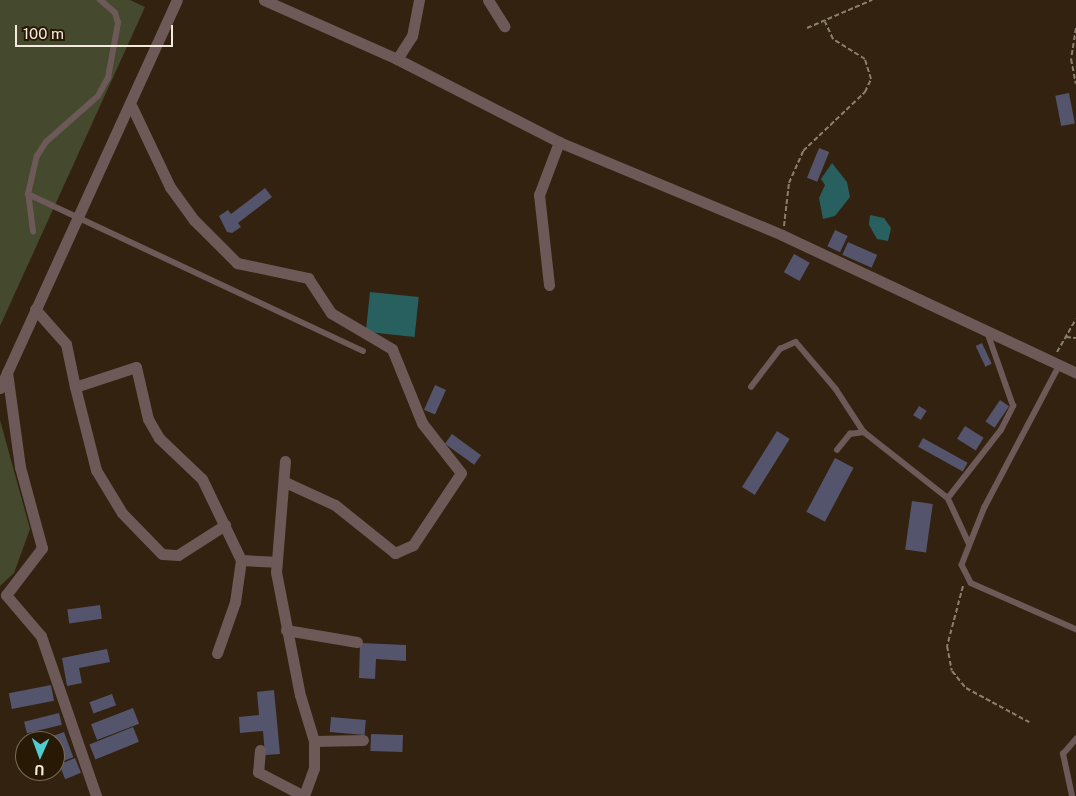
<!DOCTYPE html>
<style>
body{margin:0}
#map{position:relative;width:1076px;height:796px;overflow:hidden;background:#32220f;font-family:"Public Sans",sans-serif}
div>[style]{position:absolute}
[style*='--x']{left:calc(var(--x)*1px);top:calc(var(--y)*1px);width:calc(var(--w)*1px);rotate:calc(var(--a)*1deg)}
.green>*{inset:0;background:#454a2f}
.water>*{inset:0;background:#285f5f;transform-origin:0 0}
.building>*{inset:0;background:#54546c;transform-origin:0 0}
.path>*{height:2px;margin-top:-1px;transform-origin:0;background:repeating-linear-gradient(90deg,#8b7e6e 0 5px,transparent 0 7.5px)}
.lane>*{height:5.5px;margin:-2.75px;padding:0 2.75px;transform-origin:2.75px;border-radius:2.75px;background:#6d5958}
.street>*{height:11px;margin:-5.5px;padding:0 5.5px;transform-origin:5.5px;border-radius:5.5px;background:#6d5958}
span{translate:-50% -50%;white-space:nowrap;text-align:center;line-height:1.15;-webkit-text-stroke:4px #281905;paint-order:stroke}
.north{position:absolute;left:15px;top:731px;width:50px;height:50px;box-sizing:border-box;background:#281905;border:1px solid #796c5b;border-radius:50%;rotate:182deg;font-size:14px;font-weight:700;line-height:20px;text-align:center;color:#f3e9dd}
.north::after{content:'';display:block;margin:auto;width:18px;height:22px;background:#52ccd1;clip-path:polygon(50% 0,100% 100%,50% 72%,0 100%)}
.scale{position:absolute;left:15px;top:25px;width:158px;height:22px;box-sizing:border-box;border:2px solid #f3e9dd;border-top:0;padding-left:6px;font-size:15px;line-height:18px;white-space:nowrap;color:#f3e9dd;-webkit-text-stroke:4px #281905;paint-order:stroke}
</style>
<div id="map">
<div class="green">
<div style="clip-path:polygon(0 0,130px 0,145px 7px,0 326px)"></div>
<div style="clip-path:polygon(0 420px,30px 529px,14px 573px,0 586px)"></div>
</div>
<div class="water">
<div style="clip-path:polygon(832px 163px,847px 182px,850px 197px,835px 216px,823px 219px,819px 198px,825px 185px,821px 179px)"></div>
<div style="clip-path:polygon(870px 215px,884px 218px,891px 228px,888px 241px,877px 239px,869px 225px)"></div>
<div style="left:370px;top:292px;width:49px;height:40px;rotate:6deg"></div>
</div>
<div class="building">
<div style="left:1069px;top:93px;width:31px;height:14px;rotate:79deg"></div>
<div style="left:819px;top:148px;width:11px;height:32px;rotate:22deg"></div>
<div style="clip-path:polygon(265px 188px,272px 197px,238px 223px,241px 227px,232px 233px,227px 232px,219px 216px,228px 210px,231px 214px)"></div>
<div style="left:835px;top:230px;width:14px;height:18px;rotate:25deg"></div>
<div style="left:848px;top:242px;width:32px;height:14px;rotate:24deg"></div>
<div style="left:794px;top:254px;width:18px;height:21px;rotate:29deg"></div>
<div style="left:982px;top:343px;width:23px;height:7px;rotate:65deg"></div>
<div style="left:435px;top:385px;width:12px;height:27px;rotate:24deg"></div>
<div style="left:1000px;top:400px;width:11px;height:26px;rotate:34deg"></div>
<div style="left:919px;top:406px;width:9px;height:11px;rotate:32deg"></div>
<div style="left:965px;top:426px;width:22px;height:15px;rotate:32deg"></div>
<div style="left:777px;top:431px;width:15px;height:66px;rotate:32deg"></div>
<div style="left:452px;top:434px;width:36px;height:12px;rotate:36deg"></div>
<div style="left:923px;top:438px;width:51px;height:10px;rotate:29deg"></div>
<div style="left:835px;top:458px;width:21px;height:61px;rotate:28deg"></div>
<div style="left:912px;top:501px;width:21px;height:49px;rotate:8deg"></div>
<div style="left:100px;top:605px;width:14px;height:33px;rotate:82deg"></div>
<div style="clip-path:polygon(360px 643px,406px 645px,406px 661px,376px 659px,375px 679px,359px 678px)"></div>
<div style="clip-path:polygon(107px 649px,110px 662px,79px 668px,82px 683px,67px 686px,62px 658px)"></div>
<div style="left:51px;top:685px;width:16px;height:43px;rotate:79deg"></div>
<div style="clip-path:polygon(274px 690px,280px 754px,265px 755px,263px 731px,240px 733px,239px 717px,259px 715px,257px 692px)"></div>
<div style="left:112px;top:694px;width:12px;height:24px;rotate:70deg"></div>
<div style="left:133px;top:708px;width:17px;height:45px;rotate:69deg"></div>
<div style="left:59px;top:713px;width:12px;height:36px;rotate:76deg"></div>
<div style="left:331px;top:717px;width:35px;height:15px;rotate:5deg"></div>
<div style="left:133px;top:727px;width:16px;height:47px;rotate:68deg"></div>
<div style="left:64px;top:732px;width:27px;height:14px;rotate:70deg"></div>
<div style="left:371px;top:734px;width:32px;height:17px;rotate:2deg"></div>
<div style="left:75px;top:758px;width:16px;height:17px;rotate:68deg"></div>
</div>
<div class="path">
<div style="--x:807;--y:28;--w:71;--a:-23.3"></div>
<div style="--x:1076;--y:28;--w:31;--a:99"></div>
<div style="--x:1071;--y:59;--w:25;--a:79"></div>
<div style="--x:784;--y:226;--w:43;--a:-83.4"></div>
<div style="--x:789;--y:183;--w:35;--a:-66"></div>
<div style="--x:803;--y:151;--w:86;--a:-43.6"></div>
<div style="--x:865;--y:92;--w:14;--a:-65"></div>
<div style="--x:871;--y:79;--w:21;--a:-107"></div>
<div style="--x:865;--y:59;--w:38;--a:-148"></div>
<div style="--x:833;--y:39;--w:19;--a:-115"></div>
<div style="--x:1066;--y:337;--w:10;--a:6"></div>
<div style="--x:1057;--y:352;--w:38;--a:-60"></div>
<div style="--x:963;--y:586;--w:62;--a:104.9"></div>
<div style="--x:947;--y:646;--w:25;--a:79"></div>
<div style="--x:952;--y:671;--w:22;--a:51"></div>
<div style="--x:966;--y:688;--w:72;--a:28.4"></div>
</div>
<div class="lane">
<div style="--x:28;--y:194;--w:370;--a:25.1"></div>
<div style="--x:33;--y:232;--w:38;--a:-97"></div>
<div style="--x:28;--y:194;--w:39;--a:-77"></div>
<div style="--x:37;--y:156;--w:17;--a:-57"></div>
<div style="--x:46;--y:142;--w:69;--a:-41.5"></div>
<div style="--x:98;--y:96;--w:21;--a:-61"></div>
<div style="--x:108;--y:78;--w:56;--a:-79.7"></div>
<div style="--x:118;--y:23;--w:10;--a:-107"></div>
<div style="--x:115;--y:13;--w:20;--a:-139"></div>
<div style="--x:1060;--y:365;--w:161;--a:117.8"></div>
<div style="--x:985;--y:507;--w:62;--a:111.6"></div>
<div style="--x:962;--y:565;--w:20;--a:63"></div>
<div style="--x:971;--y:583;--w:115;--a:23.7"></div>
<div style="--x:751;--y:387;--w:48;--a:-52.7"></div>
<div style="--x:780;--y:349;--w:17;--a:-24"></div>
<div style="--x:796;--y:342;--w:62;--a:49.6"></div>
<div style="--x:836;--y:389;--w:51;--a:56.9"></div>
<div style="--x:837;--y:450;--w:21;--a:-51"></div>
<div style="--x:850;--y:434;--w:14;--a:-8"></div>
<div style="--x:864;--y:432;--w:107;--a:38.2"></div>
<div style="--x:948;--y:498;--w:86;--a:-52.1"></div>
<div style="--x:1001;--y:430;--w:27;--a:-63"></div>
<div style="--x:1013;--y:406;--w:78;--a:-109.4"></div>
<div style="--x:948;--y:498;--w:50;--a:65"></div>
<div style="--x:1072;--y:796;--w:43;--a:-102.1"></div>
<div style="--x:1063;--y:754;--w:20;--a:-49"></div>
</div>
<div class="street">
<div style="--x:264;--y:0;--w:145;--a:23.9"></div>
<div style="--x:397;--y:59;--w:182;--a:27.1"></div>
<div style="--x:559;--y:142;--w:242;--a:22.6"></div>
<div style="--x:782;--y:235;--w:325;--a:25.1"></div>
<div style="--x:488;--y:0;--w:31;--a:58"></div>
<div style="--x:397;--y:59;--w:27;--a:-57"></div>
<div style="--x:412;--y:36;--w:37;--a:-79"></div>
<div style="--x:132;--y:107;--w:89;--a:64.6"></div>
<div style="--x:170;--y:187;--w:41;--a:54"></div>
<div style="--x:194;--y:220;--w:61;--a:45"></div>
<div style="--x:237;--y:263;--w:73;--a:11.9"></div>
<div style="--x:308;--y:278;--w:42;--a:56.7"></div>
<div style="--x:331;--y:313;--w:71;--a:30.5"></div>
<div style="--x:392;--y:349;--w:80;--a:67.9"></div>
<div style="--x:422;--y:423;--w:63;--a:52"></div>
<div style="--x:461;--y:473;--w:87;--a:123.7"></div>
<div style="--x:413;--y:545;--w:20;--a:156"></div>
<div style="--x:395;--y:553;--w:77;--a:-141.3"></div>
<div style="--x:335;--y:505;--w:55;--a:-155.3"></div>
<div style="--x:549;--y:285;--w:91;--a:-96.3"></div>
<div style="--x:539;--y:195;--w:57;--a:-69.3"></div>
<div style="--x:35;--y:309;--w:47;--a:48.5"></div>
<div style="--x:66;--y:344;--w:44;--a:78.2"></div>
<div style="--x:75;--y:387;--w:64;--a:-18.2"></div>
<div style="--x:136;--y:367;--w:53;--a:77"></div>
<div style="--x:148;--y:419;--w:22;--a:60"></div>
<div style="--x:159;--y:438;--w:59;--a:43.6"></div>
<div style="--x:202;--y:479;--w:90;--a:64.3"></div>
<div style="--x:241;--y:560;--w:34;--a:3"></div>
<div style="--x:7;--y:372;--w:96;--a:82.2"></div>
<div style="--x:20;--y:467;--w:84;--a:74.8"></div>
<div style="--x:42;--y:548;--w:59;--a:127.5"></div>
<div style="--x:6;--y:595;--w:54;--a:49.5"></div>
<div style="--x:41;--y:636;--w:169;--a:71"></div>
<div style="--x:75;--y:387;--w:86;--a:75.8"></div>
<div style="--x:96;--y:470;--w:50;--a:58.8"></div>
<div style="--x:122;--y:513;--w:57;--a:45.7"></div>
<div style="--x:162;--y:554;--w:16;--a:4"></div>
<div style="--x:178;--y:555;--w:56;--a:-32.6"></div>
<div style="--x:0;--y:388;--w:426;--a:-65.5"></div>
<div style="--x:285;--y:461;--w:111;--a:94.6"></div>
<div style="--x:276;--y:572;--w:125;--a:79"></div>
<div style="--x:300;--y:695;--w:48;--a:73.1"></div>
<div style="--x:314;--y:741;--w:27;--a:90"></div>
<div style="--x:314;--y:768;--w:30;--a:110"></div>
<div style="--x:286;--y:630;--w:72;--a:9.6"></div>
<div style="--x:217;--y:653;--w:54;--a:-70.6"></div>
<div style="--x:235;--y:602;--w:42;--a:-81.9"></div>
<div style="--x:314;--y:741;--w:49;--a:-1.2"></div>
<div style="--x:260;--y:750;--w:22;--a:95"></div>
<div style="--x:258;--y:772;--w:52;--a:27.6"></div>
</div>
<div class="north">U</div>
<div class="scale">100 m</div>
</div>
